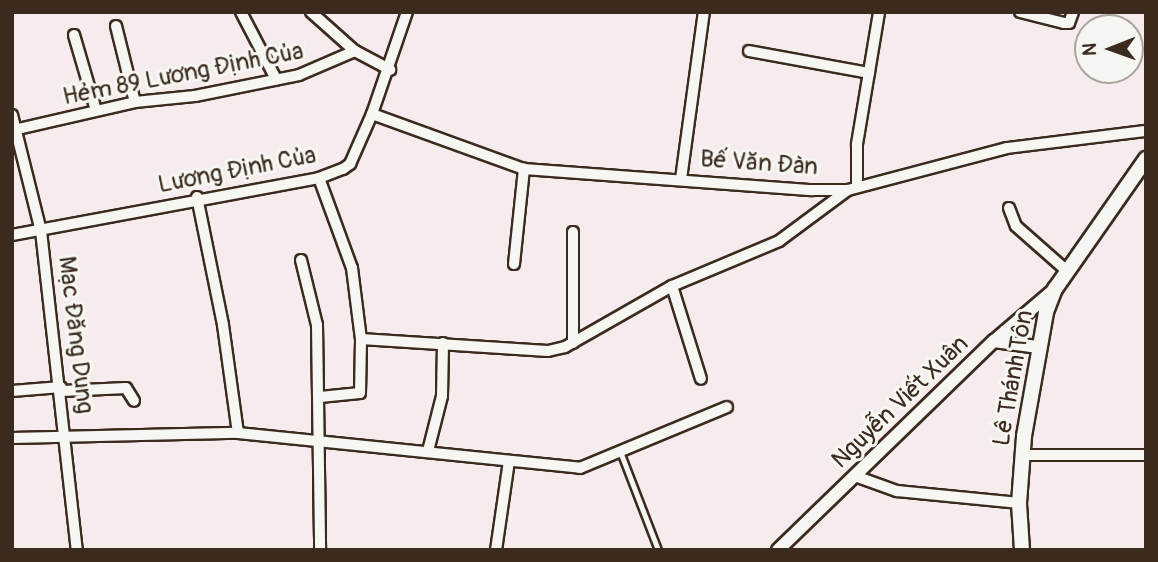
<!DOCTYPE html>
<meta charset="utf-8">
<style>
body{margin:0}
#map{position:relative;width:1158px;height:562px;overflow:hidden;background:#f6ebed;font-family:Pangolin,sans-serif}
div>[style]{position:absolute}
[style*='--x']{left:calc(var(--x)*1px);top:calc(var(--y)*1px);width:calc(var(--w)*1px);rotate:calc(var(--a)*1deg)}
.roads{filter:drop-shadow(2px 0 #3b2a1e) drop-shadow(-2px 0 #3b2a1e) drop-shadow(0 2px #3b2a1e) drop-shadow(0 -2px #3b2a1e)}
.service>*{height:5px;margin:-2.5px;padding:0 2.5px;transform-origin:2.5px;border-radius:2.5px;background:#f6f6f2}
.minor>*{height:10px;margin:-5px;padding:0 5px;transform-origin:5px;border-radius:5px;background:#f6f6f2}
.tertiary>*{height:12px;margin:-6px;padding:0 6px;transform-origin:6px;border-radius:6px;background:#f6f6f2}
.secondary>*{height:14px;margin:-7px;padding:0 7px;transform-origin:7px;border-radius:7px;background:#f6f6f2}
span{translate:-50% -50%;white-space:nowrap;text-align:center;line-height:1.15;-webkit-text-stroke:6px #f6f6f2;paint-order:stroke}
.street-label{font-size:24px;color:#3b2a1e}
.frame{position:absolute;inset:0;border:14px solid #3b2a1e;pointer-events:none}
.north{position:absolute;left:1074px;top:14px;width:70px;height:70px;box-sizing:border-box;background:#f6f6f2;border:2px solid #aba49d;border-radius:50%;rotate:269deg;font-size:19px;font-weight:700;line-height:28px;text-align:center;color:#3b2a1e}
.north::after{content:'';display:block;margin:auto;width:24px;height:32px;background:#3b2a1e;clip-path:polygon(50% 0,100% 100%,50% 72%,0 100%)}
</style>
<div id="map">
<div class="roads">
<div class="service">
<div style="--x:621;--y:454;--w:103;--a:68.9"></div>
</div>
<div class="minor">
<div style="--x:241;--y:12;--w:76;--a:62.4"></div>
<div style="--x:311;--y:12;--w:59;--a:41.6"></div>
<div style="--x:1020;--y:12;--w:45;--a:14"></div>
<div style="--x:1064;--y:23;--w:5;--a:0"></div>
<div style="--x:1069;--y:23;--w:12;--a:-70"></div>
<div style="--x:116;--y:26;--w:78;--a:76"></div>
<div style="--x:74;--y:35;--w:78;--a:73.7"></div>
<div style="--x:749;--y:51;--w:122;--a:10.4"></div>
<div style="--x:372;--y:114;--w:162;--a:19.9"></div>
<div style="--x:524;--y:169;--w:289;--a:4.2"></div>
<div style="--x:812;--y:190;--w:36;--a:0"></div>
<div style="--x:848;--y:190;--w:164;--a:-14.8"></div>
<div style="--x:1007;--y:148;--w:140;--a:-7"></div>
<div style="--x:12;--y:115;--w:120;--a:76"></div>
<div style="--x:41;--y:231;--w:321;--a:83.6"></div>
<div style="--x:18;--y:129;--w:120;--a:-13"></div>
<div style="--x:135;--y:102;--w:60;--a:-5.7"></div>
<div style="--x:195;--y:96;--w:106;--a:-11.4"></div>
<div style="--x:299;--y:75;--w:61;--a:-23.2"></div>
<div style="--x:355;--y:51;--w:40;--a:28"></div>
<div style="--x:319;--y:178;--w:96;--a:69.9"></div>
<div style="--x:352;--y:268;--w:72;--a:82.8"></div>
<div style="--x:361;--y:339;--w:187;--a:3.7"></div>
<div style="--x:548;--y:351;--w:17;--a:-13"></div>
<div style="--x:565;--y:347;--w:123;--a:-29.7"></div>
<div style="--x:672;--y:286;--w:116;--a:-22.8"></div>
<div style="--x:779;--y:241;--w:86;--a:-36.5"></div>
<div style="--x:681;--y:179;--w:169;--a:-82.2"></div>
<div style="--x:857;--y:185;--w:41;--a:-90"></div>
<div style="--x:857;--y:144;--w:134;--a:-80.5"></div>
<div style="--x:197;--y:197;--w:131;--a:78.5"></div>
<div style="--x:223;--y:325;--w:109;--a:82.1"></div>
<div style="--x:1009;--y:208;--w:19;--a:69"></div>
<div style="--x:1016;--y:226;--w:68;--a:41.4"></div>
<div style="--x:12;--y:235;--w:312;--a:-10.5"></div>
<div style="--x:319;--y:178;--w:26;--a:-21"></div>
<div style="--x:343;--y:169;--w:9;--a:-36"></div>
<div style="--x:350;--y:164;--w:55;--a:-66.3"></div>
<div style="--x:372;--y:114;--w:108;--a:-71.1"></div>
<div style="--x:301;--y:260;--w:67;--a:76.2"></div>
<div style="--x:317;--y:325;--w:225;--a:89.2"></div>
<div style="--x:514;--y:264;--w:96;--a:-84"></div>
<div style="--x:672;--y:286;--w:97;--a:72.7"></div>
<div style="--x:573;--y:343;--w:111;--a:-90"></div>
<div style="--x:12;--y:391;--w:49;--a:-4.7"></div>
<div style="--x:62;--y:391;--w:64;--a:-2.7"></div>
<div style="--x:126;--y:388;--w:15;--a:58"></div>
<div style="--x:320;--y:397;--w:40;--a:-5.7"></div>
<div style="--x:360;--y:393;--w:54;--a:-88.9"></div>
<div style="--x:12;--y:438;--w:226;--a:-1.3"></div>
<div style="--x:238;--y:433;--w:344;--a:5.8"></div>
<div style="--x:580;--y:468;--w:159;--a:-22.5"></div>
<div style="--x:428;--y:451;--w:57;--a:-75.7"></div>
<div style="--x:442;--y:396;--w:53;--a:-88.9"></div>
<div style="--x:1022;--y:455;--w:124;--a:0"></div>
<div style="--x:855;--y:476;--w:45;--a:19.7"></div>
<div style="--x:897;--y:491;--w:123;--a:5.6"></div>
<div style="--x:496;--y:550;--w:90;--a:-81.7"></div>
</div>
<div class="tertiary">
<div style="--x:994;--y:341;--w:43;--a:7.9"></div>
<div style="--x:778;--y:550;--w:301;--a:-44.1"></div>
<div style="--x:994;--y:341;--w:80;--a:-40.4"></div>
</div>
<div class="secondary">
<div style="--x:1022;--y:550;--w:47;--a:-93.7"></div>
<div style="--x:1019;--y:503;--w:67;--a:-85.7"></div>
<div style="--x:1024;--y:436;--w:126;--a:-79.9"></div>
<div style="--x:1046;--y:312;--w:25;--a:-69"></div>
<div style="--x:1055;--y:289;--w:159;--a:-55"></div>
</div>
</div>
<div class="street-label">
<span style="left:183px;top:74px;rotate:-11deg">Hẻm 89 Lương Định Của</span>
<span style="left:759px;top:163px;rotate:4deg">Bế Văn Đàn</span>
<span style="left:237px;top:170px;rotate:-11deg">Lương Định Của</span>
<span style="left:76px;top:335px;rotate:83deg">Mạc Đăng Dung</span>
<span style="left:1013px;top:378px;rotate:-80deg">Lê Thánh Tôn</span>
<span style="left:900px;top:402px;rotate:-44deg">Nguyễn Viết Xuân</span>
</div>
<div class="frame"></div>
<div class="north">N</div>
</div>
